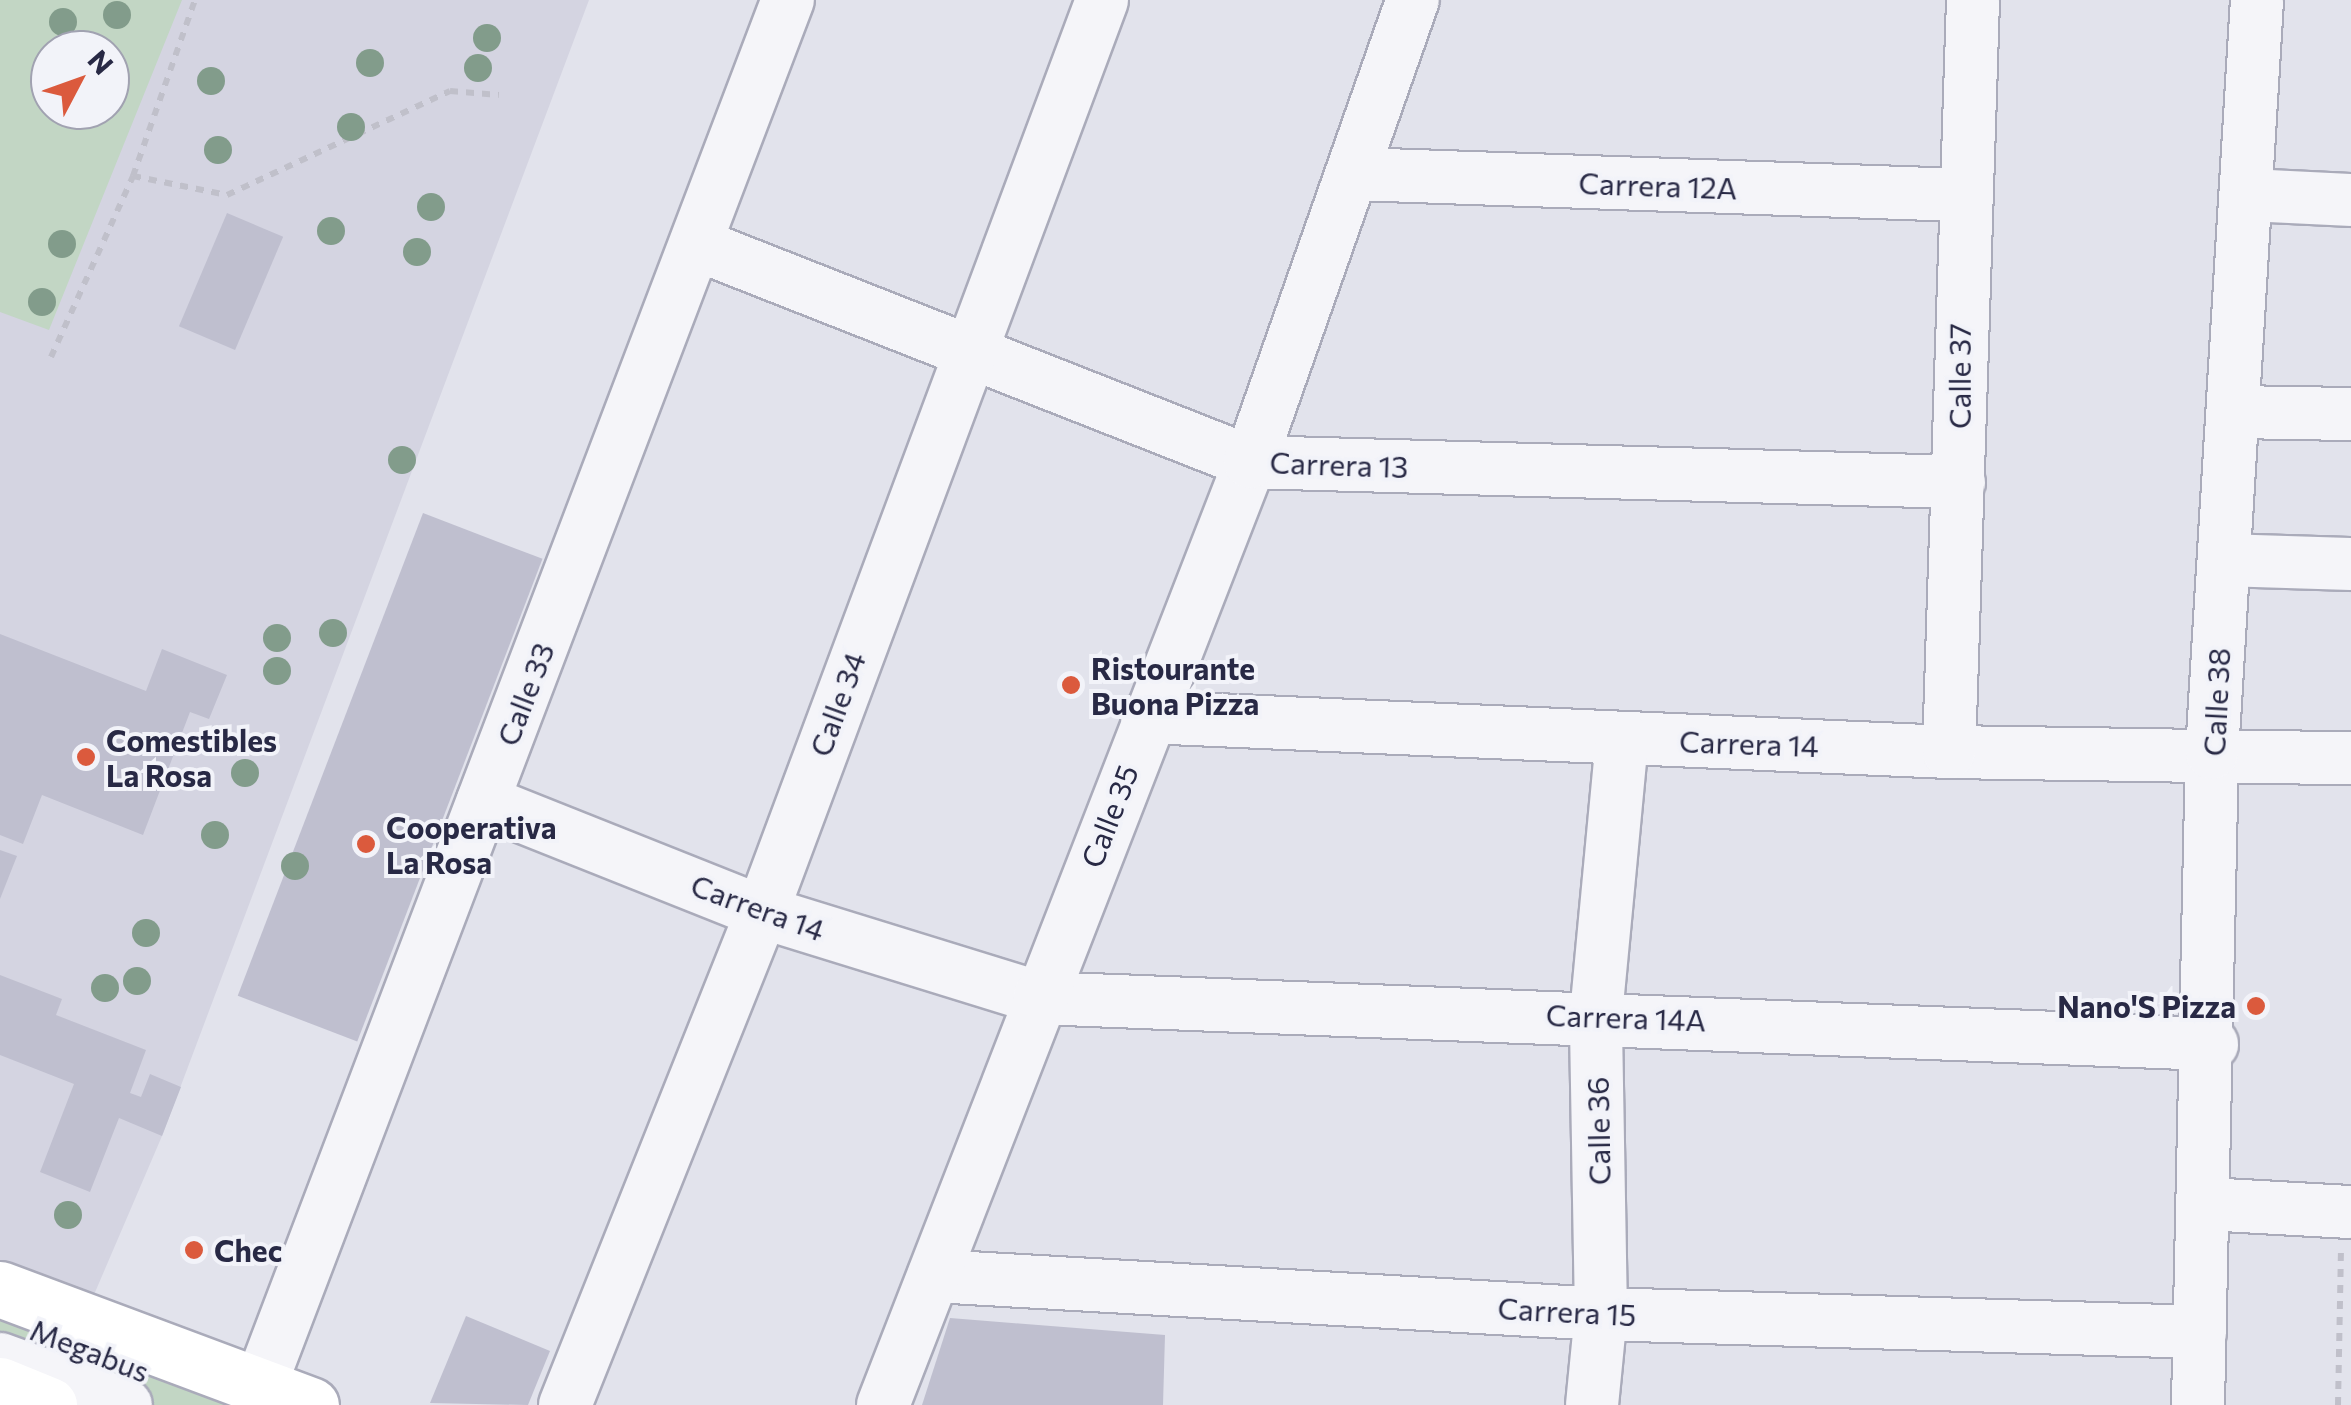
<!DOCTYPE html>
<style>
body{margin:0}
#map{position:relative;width:2351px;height:1405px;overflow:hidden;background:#e2e3ec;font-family:Commissioner,sans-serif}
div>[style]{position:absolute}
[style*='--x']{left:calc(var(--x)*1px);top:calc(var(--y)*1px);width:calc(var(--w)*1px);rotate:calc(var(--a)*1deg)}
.built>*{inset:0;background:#d4d4e1}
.green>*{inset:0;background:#c2d6c4}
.building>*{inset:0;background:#bfbfcf;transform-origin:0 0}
.path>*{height:6px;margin-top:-3px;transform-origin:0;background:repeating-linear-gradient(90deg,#c0c0ca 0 8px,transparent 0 16px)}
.roads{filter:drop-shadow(2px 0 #aaabba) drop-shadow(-2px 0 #aaabba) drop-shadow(0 2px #aaabba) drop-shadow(0 -2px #aaabba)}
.minor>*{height:52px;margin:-26px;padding:0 26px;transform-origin:26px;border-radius:26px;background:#f5f5f9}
.major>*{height:55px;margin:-27.5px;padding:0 27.5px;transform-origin:27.5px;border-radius:27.5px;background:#fff}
.trees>*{width:28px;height:28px;margin:-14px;border-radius:50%;background:#829c8b}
.dots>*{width:28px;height:28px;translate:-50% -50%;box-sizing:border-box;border:5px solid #f2f3f9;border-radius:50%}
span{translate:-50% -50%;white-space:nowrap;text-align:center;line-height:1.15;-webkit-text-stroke:8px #f2f3f9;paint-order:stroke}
.street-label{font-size:30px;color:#282945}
.poi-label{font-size:30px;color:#282945;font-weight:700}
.left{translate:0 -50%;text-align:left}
.right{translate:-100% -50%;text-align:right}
.north{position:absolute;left:30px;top:30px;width:100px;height:100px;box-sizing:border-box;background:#f2f3f9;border:2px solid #a1a2b1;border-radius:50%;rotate:49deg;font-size:28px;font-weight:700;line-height:40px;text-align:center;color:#282945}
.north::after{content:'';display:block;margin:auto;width:35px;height:45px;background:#db5a3d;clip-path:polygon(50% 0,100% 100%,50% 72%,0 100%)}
</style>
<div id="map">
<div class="built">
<div style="clip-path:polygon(evenodd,0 0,589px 0,162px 1136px,84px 1318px,0 1289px,0 0,50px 50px,110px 50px,110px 110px,50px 110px,50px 50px)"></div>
</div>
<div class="green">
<div style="clip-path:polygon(evenodd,0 0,182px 0,49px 330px,0 312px,0 0,110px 50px,110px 110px,50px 110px,50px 50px,110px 50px)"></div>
<div style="clip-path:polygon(0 1316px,234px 1405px,126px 1405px,0 1359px)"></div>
</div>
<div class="building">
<div style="left:227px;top:213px;width:61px;height:123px;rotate:23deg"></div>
<div style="left:423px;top:513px;width:128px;height:517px;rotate:21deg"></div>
<div style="clip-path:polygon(0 634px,146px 691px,162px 649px,227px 675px,209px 719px,190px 712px,143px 835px,42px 795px,23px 844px,0 835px)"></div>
<div style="clip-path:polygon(0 850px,17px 856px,0 899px)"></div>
<div style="clip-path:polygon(0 975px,62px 999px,56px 1015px,146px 1050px,130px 1093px,141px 1097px,150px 1074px,181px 1087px,162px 1136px,119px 1118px,90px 1192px,40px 1172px,74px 1084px,0 1055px)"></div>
<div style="clip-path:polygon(466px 1316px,550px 1351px,528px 1405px,430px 1403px)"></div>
<div style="clip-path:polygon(950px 1318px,1165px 1335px,1163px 1405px,922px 1405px)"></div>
</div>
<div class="path">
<div style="--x:133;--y:176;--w:96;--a:11.4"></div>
<div style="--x:227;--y:195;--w:246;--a:-25"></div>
<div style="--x:450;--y:91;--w:49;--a:4.7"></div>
<div style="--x:51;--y:357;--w:199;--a:-65.6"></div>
<div style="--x:133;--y:176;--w:187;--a:-70.6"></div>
<div style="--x:2338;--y:1405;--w:152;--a:-88.9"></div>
</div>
<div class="roads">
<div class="minor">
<div style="--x:1356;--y:174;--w:605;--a:1.99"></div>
<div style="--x:2249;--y:195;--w:102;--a:2.8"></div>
<div style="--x:701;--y:246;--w:590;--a:21.48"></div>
<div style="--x:1250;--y:462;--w:709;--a:1.62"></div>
<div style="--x:2235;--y:412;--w:116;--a:1"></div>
<div style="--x:2225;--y:560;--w:126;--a:1.8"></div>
<div style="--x:1147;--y:717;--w:803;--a:2.5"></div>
<div style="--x:1949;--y:752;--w:402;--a:0.9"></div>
<div style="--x:1949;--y:752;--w:752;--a:-88.17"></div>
<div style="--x:483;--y:801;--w:300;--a:21.7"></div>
<div style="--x:762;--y:912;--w:290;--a:17.2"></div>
<div style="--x:1039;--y:998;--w:1174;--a:2.25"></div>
<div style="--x:2206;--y:1204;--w:145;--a:3.2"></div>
<div style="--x:934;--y:1276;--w:668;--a:3.26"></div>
<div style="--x:1601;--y:1314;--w:599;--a:1.72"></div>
<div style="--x:0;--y:1359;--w:134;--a:20.1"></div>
<div style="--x:260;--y:1386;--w:1483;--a:-69.15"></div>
<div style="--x:565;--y:1405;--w:531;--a:-68.22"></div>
<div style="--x:762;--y:912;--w:973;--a:-69.55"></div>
<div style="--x:883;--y:1405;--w:1012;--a:-68.73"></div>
<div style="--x:1250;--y:462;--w:490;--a:-70.6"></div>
<div style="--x:1592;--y:1405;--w:91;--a:-84.4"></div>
<div style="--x:1601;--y:1314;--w:299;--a:-91"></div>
<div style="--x:1596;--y:1015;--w:278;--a:-84.6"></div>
<div style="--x:2198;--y:1405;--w:652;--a:-88.77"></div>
<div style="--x:2212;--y:753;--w:754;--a:-86.58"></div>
</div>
<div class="major">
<div style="--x:0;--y:1289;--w:332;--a:20.5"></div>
<div style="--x:0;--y:1385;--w:53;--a:22.2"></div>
</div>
</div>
<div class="trees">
<div style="left:117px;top:15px"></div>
<div style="left:63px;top:22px"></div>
<div style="left:487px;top:38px"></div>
<div style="left:370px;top:63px"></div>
<div style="left:478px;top:68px"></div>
<div style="left:211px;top:81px"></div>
<div style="left:351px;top:127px"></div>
<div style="left:218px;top:150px"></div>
<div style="left:431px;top:207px"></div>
<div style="left:331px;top:231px"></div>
<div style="left:62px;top:244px"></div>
<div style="left:417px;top:252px"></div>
<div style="left:42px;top:302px"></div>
<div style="left:402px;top:460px"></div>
<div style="left:333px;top:633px"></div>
<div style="left:277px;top:638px"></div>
<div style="left:277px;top:671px"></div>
<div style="left:245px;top:773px"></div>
<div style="left:215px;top:835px"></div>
<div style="left:295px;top:866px"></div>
<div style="left:146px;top:933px"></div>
<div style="left:137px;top:981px"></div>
<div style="left:105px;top:988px"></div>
<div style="left:68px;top:1215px"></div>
</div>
<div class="dots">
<div style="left:1071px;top:685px;background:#db5a3d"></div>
<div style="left:86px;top:757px;background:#db5a3d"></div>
<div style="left:366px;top:844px;background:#db5a3d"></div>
<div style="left:2256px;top:1006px;background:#db5a3d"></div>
<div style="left:194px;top:1250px;background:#db5a3d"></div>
</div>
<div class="street-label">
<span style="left:1658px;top:185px;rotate:2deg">Carrera 12A</span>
<span style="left:1959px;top:376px;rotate:-90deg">Calle 37</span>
<span style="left:1339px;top:464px;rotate:2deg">Carrera 13</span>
<span style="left:525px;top:694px;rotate:-69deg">Calle 33</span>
<span style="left:2216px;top:702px;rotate:-87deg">Calle 38</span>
<span style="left:837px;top:704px;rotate:-70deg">Calle 34</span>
<span style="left:1749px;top:743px;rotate:2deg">Carrera 14</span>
<span style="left:1109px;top:816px;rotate:-69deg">Calle 35</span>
<span style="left:758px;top:907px;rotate:20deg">Carrera 14</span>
<span style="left:1626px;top:1017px;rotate:2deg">Carrera 14A</span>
<span style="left:1598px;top:1131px;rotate:-91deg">Calle 36</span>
<span style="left:1567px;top:1311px;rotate:3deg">Carrera 15</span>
<span style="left:90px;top:1350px;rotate:21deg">Megabus</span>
</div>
<div class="poi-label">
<span class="left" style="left:1091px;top:685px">Ristourante<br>Buona Pizza</span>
<span class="left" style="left:106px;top:757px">Comestibles<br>La Rosa</span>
<span class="left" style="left:386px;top:844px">Cooperativa<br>La Rosa</span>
<span class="right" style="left:2236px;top:1006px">Nano'S Pizza</span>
<span class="left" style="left:214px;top:1250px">Chec</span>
</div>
<div class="north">N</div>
</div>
